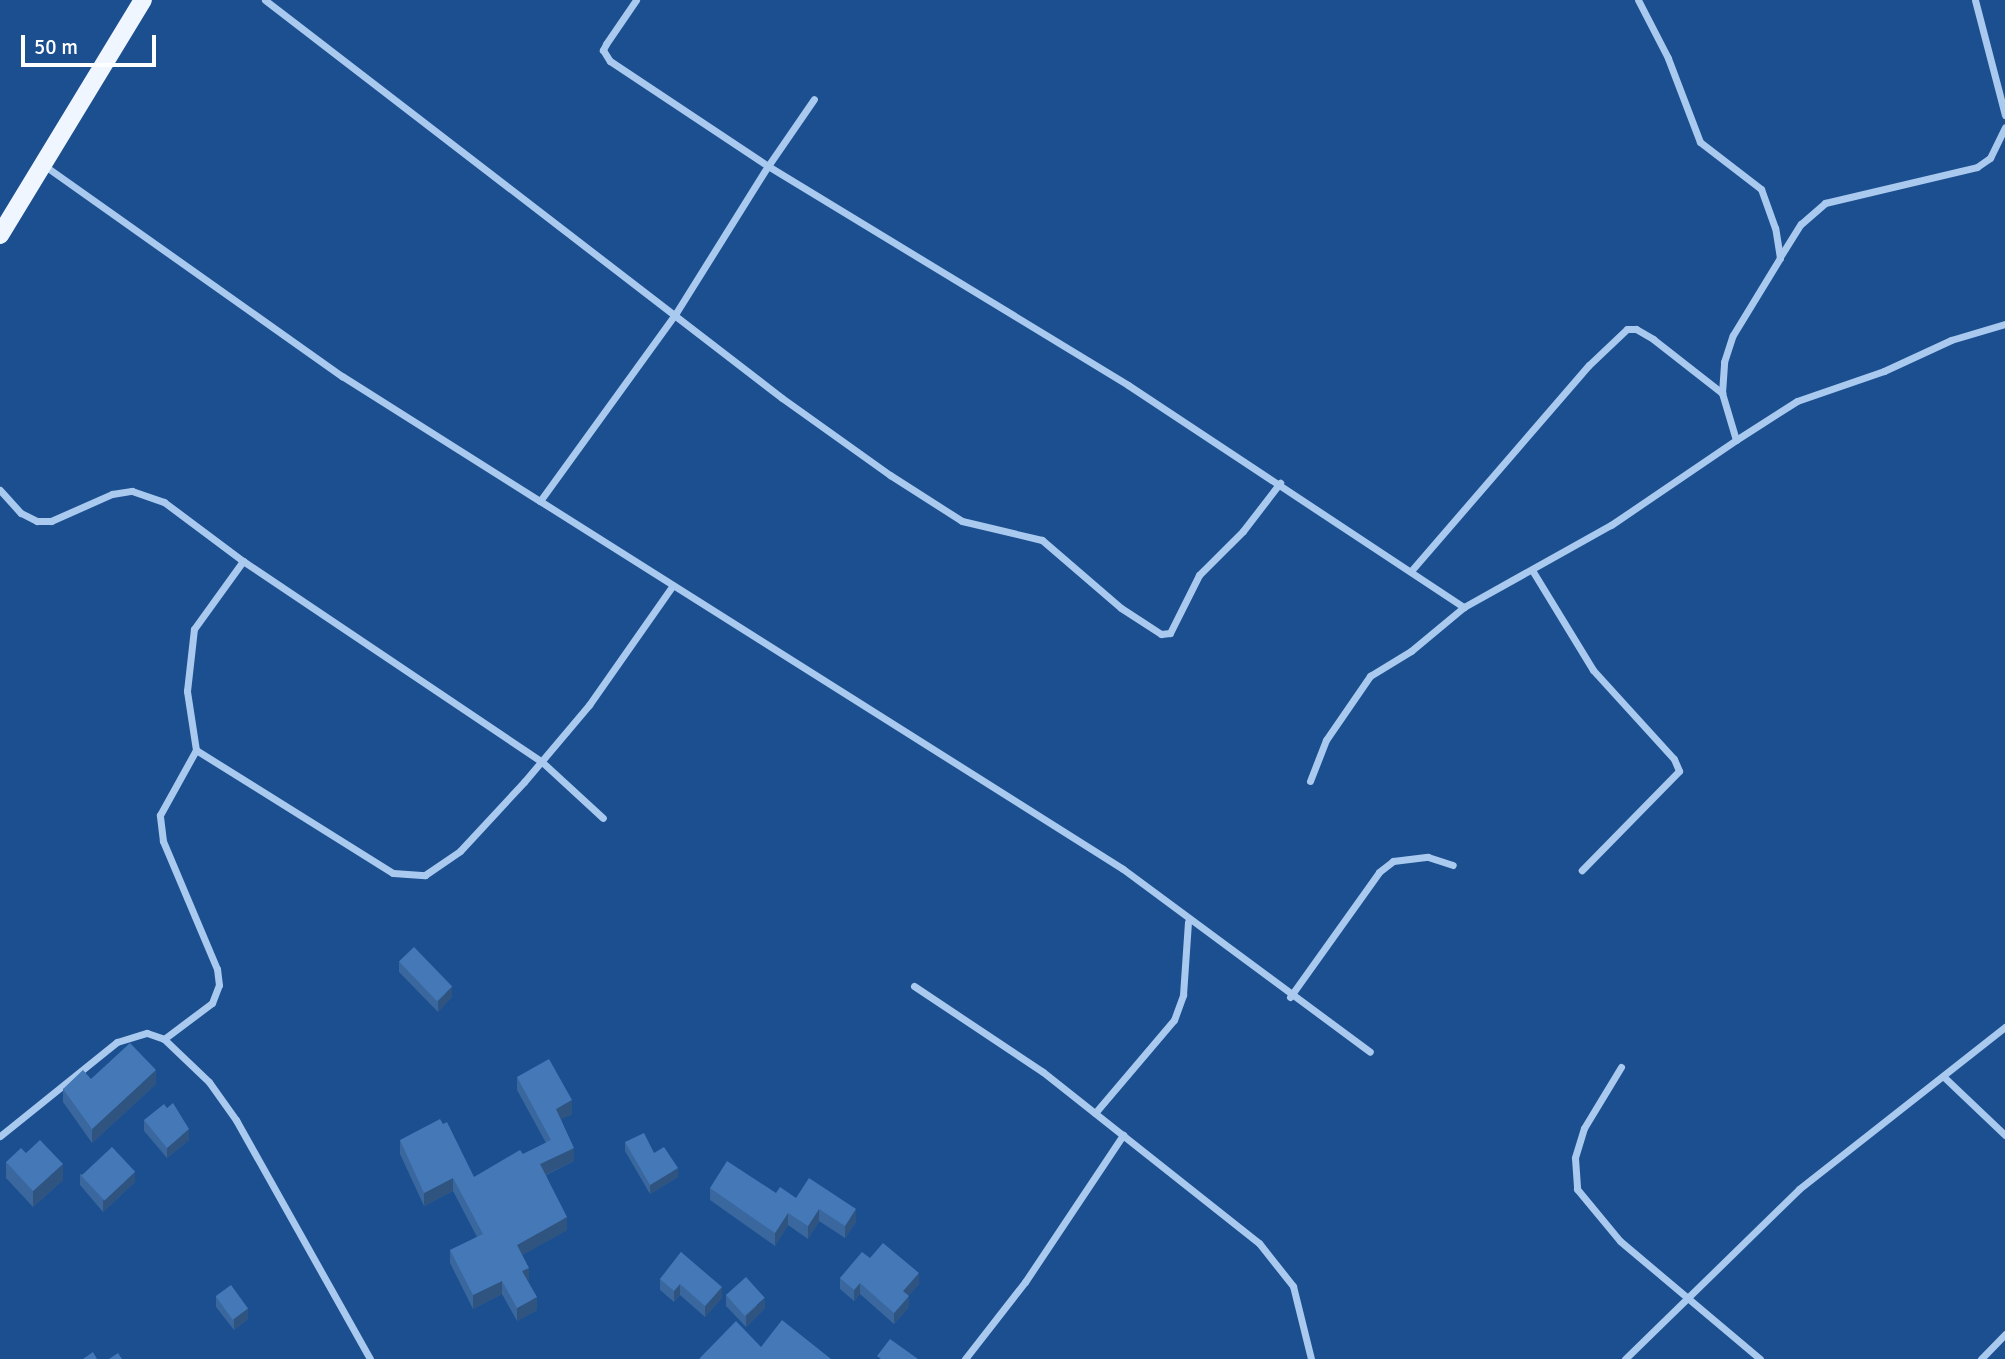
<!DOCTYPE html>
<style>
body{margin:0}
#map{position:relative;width:2005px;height:1359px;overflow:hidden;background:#1b4f8f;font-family:Signika,sans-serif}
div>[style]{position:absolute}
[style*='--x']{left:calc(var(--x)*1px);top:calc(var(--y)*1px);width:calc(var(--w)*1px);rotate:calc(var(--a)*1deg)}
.street>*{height:7px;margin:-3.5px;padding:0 3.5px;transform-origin:3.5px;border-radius:3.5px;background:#a9c9ee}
.primary>*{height:18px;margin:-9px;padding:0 9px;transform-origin:9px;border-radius:9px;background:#f0f6ff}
.wall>*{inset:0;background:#3a679d}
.shaded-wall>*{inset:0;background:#305480}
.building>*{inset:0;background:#4478b7;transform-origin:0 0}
span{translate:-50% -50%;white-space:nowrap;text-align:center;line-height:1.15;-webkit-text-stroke:5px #1b4f8f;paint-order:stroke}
.scale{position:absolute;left:21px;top:35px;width:135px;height:32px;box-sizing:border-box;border:4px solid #fff;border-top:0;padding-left:9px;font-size:21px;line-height:24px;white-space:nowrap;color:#fff;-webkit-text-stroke:5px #1b4f8f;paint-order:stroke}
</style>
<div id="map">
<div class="street">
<div style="--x:265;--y:0;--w:652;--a:37.59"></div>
<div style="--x:782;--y:398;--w:133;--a:35.5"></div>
<div style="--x:890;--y:475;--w:85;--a:32.6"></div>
<div style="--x:962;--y:521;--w:82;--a:13.4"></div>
<div style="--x:1042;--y:540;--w:104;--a:40.7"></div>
<div style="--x:1121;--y:608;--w:48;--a:33"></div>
<div style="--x:1161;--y:634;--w:9;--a:-6"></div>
<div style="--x:1170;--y:633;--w:65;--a:-63.4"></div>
<div style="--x:1199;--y:575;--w:62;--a:-45"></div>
<div style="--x:1243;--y:531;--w:61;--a:-52.4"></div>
<div style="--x:636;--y:0;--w:53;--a:124.3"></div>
<div style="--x:606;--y:44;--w:7;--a:117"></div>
<div style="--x:603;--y:50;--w:13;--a:58"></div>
<div style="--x:610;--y:61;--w:190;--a:33.6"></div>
<div style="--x:768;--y:166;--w:81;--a:-55.5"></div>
<div style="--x:1975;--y:0;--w:119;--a:75.4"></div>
<div style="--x:45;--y:166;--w:364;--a:35.3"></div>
<div style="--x:342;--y:376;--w:234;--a:32.3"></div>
<div style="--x:540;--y:501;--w:232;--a:-54.1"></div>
<div style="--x:676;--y:313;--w:173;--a:-58"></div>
<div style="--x:768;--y:166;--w:421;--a:31.3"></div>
<div style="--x:1128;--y:385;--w:403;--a:33.5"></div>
<div style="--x:1464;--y:607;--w:168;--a:-29.2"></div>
<div style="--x:1611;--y:525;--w:151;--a:-34.2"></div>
<div style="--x:1736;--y:440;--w:49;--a:-106.6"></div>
<div style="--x:1722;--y:393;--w:31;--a:-86"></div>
<div style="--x:1724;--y:362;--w:28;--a:-72"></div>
<div style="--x:1733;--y:335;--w:90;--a:-58.6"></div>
<div style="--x:1780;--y:258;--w:30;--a:-99"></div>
<div style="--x:1775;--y:228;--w:41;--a:-109.7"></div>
<div style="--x:1761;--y:189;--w:77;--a:-142.4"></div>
<div style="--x:1700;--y:142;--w:90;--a:-110.9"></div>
<div style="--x:1668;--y:58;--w:65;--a:-117.3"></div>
<div style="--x:1780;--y:257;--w:39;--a:-58"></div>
<div style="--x:1801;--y:224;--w:32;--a:-41"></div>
<div style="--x:1825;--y:203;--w:156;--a:-13.3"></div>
<div style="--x:1977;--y:167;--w:16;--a:-35"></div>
<div style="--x:1990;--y:158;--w:34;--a:-64"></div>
<div style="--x:1736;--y:440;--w:72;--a:-32.6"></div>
<div style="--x:1797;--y:401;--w:92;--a:-19"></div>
<div style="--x:1884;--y:371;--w:74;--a:-24.8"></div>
<div style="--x:1951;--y:340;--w:56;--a:-16.5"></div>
<div style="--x:0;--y:490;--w:31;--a:48"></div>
<div style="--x:21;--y:513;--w:18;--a:27"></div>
<div style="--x:37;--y:521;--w:14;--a:0"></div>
<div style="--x:51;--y:521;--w:67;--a:-23.9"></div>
<div style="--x:112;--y:494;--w:20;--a:-9"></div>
<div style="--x:132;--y:491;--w:34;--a:19"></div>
<div style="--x:164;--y:502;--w:99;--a:36.8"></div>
<div style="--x:243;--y:561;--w:359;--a:33.9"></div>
<div style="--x:541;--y:761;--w:84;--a:42.6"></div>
<div style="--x:540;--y:501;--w:689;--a:32.26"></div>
<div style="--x:1123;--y:869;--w:307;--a:36.5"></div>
<div style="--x:1532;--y:570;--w:117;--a:58.6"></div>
<div style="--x:1593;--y:670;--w:120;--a:47.7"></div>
<div style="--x:1674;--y:759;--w:13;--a:67"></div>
<div style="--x:1679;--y:771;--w:139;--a:134.4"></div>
<div style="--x:1411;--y:571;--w:272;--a:-49.2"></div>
<div style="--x:1589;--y:365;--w:52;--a:-43.5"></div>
<div style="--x:1627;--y:329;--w:9;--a:0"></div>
<div style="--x:1636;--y:329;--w:20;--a:30"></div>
<div style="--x:1653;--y:339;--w:88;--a:38"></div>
<div style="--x:196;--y:750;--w:232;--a:32"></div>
<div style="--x:393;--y:873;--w:32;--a:4"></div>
<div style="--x:425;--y:875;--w:42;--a:-34.4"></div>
<div style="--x:460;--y:851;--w:94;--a:-47.2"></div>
<div style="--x:524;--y:782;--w:101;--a:-49.8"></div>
<div style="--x:589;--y:705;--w:146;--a:-55"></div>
<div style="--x:1310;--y:781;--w:44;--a:-68.7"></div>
<div style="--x:1326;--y:740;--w:78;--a:-55.5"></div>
<div style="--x:1370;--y:676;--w:48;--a:-31.4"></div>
<div style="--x:1411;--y:651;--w:69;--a:-39.7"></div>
<div style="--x:914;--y:986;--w:155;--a:33.7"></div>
<div style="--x:1043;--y:1072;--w:275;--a:38.4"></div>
<div style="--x:1259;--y:1243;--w:55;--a:51.7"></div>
<div style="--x:1293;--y:1286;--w:75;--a:76.1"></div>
<div style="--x:1290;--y:997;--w:153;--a:-54.5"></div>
<div style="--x:1379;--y:872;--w:18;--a:-38"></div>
<div style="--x:1393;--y:861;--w:35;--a:-7"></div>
<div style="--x:1428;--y:857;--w:26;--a:18"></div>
<div style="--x:164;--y:1039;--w:60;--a:-36.9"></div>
<div style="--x:212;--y:1003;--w:19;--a:-69"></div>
<div style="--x:219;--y:985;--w:16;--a:-97"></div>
<div style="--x:217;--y:969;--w:139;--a:-112.9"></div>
<div style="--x:163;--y:841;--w:26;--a:-97"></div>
<div style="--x:160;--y:815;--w:74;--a:-61"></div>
<div style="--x:196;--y:750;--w:60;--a:-98.7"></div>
<div style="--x:187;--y:691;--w:62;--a:-83.6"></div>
<div style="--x:194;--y:629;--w:84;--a:-54.2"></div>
<div style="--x:1621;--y:1067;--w:71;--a:121.2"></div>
<div style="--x:1584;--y:1128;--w:31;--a:107"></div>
<div style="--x:1575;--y:1158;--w:31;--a:86"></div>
<div style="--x:1577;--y:1189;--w:67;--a:50.4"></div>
<div style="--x:1620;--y:1241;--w:183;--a:40.1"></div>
<div style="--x:1945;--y:1078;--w:83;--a:43.5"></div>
<div style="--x:1095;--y:1113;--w:122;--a:-49.7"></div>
<div style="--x:1174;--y:1020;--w:27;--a:-70"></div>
<div style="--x:1183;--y:995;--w:73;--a:-86.1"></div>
<div style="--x:0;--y:1136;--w:150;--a:-38.8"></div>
<div style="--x:117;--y:1042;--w:31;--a:-17"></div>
<div style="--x:147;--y:1033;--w:18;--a:19"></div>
<div style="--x:164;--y:1039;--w:62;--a:43.7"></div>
<div style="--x:209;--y:1082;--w:47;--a:54.6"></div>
<div style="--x:236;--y:1120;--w:274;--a:60.7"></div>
<div style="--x:965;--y:1359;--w:98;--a:-52.1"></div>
<div style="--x:1025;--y:1282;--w:177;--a:-56.3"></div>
<div style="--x:1625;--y:1359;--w:243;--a:-44.3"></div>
<div style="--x:1799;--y:1189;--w:262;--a:-38.2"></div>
<div style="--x:1981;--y:1359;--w:35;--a:-46"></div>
</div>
<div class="primary">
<div style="--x:0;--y:235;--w:275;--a:-58.7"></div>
</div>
<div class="wall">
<div style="clip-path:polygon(399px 962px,452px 997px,438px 1012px,399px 972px)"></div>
<div style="clip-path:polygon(517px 1077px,572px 1114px,561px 1119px,574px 1161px,546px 1175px,567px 1230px,522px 1255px,528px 1281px,537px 1310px,517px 1321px,502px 1294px,473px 1309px,450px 1263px,450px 1250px,477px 1237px,453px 1191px,424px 1206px,400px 1154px,400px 1140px,474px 1177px,546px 1143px,517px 1090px)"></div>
<div style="clip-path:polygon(91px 1079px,156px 1084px,92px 1143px,63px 1102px,63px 1089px)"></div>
<div style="clip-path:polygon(144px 1120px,189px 1140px,167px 1158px,144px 1131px)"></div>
<div style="clip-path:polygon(625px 1142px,654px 1153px,678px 1177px,650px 1194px,625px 1151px)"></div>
<div style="clip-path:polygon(6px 1162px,63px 1180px,33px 1207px,6px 1178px)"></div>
<div style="clip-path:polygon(80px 1174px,135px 1182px,103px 1212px,80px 1185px)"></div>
<div style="clip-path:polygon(710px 1188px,776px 1193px,796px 1198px,856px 1222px,845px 1238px,819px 1221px,808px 1239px,788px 1225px,775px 1246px,710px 1200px)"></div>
<div style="clip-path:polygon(681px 1252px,722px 1298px,705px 1317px,680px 1295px,674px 1302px,660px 1290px,660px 1279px)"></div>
<div style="clip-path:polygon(870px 1258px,919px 1284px,908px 1296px,909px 1307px,894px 1324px,860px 1294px,854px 1301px,840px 1289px,840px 1278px)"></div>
<div style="clip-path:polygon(726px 1295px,765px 1308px,746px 1327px,726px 1306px)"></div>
<div style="clip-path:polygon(216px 1296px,248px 1319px,234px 1330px,216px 1307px)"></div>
</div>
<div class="shaded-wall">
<div style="clip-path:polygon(452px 987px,452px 997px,438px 1012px,438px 1001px)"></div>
<div style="clip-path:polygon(156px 1070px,156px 1084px,92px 1143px,92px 1129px)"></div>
<div style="clip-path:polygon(572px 1100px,572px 1114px,556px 1122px,556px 1109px)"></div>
<div style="clip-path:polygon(189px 1129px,189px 1140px,167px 1158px,167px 1148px)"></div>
<div style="clip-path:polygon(574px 1148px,574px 1161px,540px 1177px,540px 1164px)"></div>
<div style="clip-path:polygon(63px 1164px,63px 1180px,33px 1207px,33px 1191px)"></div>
<div style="clip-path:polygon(678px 1168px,678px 1177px,650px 1194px,650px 1185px)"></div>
<div style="clip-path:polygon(135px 1172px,135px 1182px,103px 1212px,103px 1201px)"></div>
<div style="clip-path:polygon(453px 1178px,453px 1191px,424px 1206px,424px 1193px)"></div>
<div style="clip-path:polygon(819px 1209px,819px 1221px,808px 1239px,808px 1226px)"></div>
<div style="clip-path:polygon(856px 1209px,856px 1222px,845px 1238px,845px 1226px)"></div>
<div style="clip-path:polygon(788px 1213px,788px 1225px,775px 1246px,775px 1233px)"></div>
<div style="clip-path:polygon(567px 1217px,567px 1230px,517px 1258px,517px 1245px)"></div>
<div style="clip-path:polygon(529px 1268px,529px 1281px,522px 1284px,522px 1271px)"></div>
<div style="clip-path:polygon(919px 1273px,919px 1284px,903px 1302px,903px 1291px)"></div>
<div style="clip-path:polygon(502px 1281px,502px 1294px,473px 1309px,473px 1295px)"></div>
<div style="clip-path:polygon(860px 1283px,860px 1294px,854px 1301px,854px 1290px)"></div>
<div style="clip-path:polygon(680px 1284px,680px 1295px,674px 1302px,674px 1291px)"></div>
<div style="clip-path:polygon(722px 1287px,722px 1298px,705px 1317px,705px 1306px)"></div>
<div style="clip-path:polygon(909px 1296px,909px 1307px,894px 1324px,894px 1313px)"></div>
<div style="clip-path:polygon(537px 1297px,537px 1310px,517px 1321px,517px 1308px)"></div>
<div style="clip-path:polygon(765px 1298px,765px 1308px,746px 1327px,746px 1316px)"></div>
<div style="clip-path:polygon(248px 1308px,248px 1319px,234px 1330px,234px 1319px)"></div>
</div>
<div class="building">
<div style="left:414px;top:947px;width:55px;height:21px;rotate:46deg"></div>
<div style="clip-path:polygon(130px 1043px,156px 1070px,92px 1129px,63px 1089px,83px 1070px,91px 1079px)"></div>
<div style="clip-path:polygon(549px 1059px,572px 1100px,556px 1109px,574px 1148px,540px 1164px,567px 1217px,517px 1245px,529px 1268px,522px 1271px,537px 1297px,517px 1308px,502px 1281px,473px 1295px,450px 1250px,483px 1234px,453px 1178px,424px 1193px,400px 1140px,440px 1119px,443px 1124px,447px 1122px,474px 1177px,520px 1150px,523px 1154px,551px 1140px,517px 1077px)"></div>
<div style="clip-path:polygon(173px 1103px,189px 1129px,167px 1148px,144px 1120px,164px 1104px,167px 1108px)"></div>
<div style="clip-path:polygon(644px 1133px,654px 1153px,664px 1147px,678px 1168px,650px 1185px,625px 1142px)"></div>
<div style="clip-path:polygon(40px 1140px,63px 1164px,33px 1191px,6px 1162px,21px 1148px,26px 1153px)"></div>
<div style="left:112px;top:1147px;width:34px;height:42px;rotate:47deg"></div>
<div style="clip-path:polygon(727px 1161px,776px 1193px,780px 1187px,796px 1198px,809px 1178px,856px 1209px,845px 1226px,819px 1209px,808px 1226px,788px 1213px,775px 1233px,710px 1188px)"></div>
<div style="clip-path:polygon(883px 1243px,919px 1273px,903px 1291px,909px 1296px,894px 1313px,860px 1283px,854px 1290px,840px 1278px,862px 1252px,870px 1258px)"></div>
<div style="clip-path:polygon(681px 1252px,722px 1287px,705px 1306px,680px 1284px,674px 1291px,660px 1279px)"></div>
<div style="left:746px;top:1277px;width:28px;height:27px;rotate:48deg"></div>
<div style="left:231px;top:1285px;width:29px;height:19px;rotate:54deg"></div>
<div style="clip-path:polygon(782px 1320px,831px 1359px,699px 1359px,736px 1321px,761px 1347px)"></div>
<div style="clip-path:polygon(890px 1339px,918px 1359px,881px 1359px,877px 1356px)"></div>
<div style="clip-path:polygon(93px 1352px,97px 1359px,83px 1359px)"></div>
<div style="clip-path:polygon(118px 1353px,122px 1359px,109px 1359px)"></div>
</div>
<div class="scale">50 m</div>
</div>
